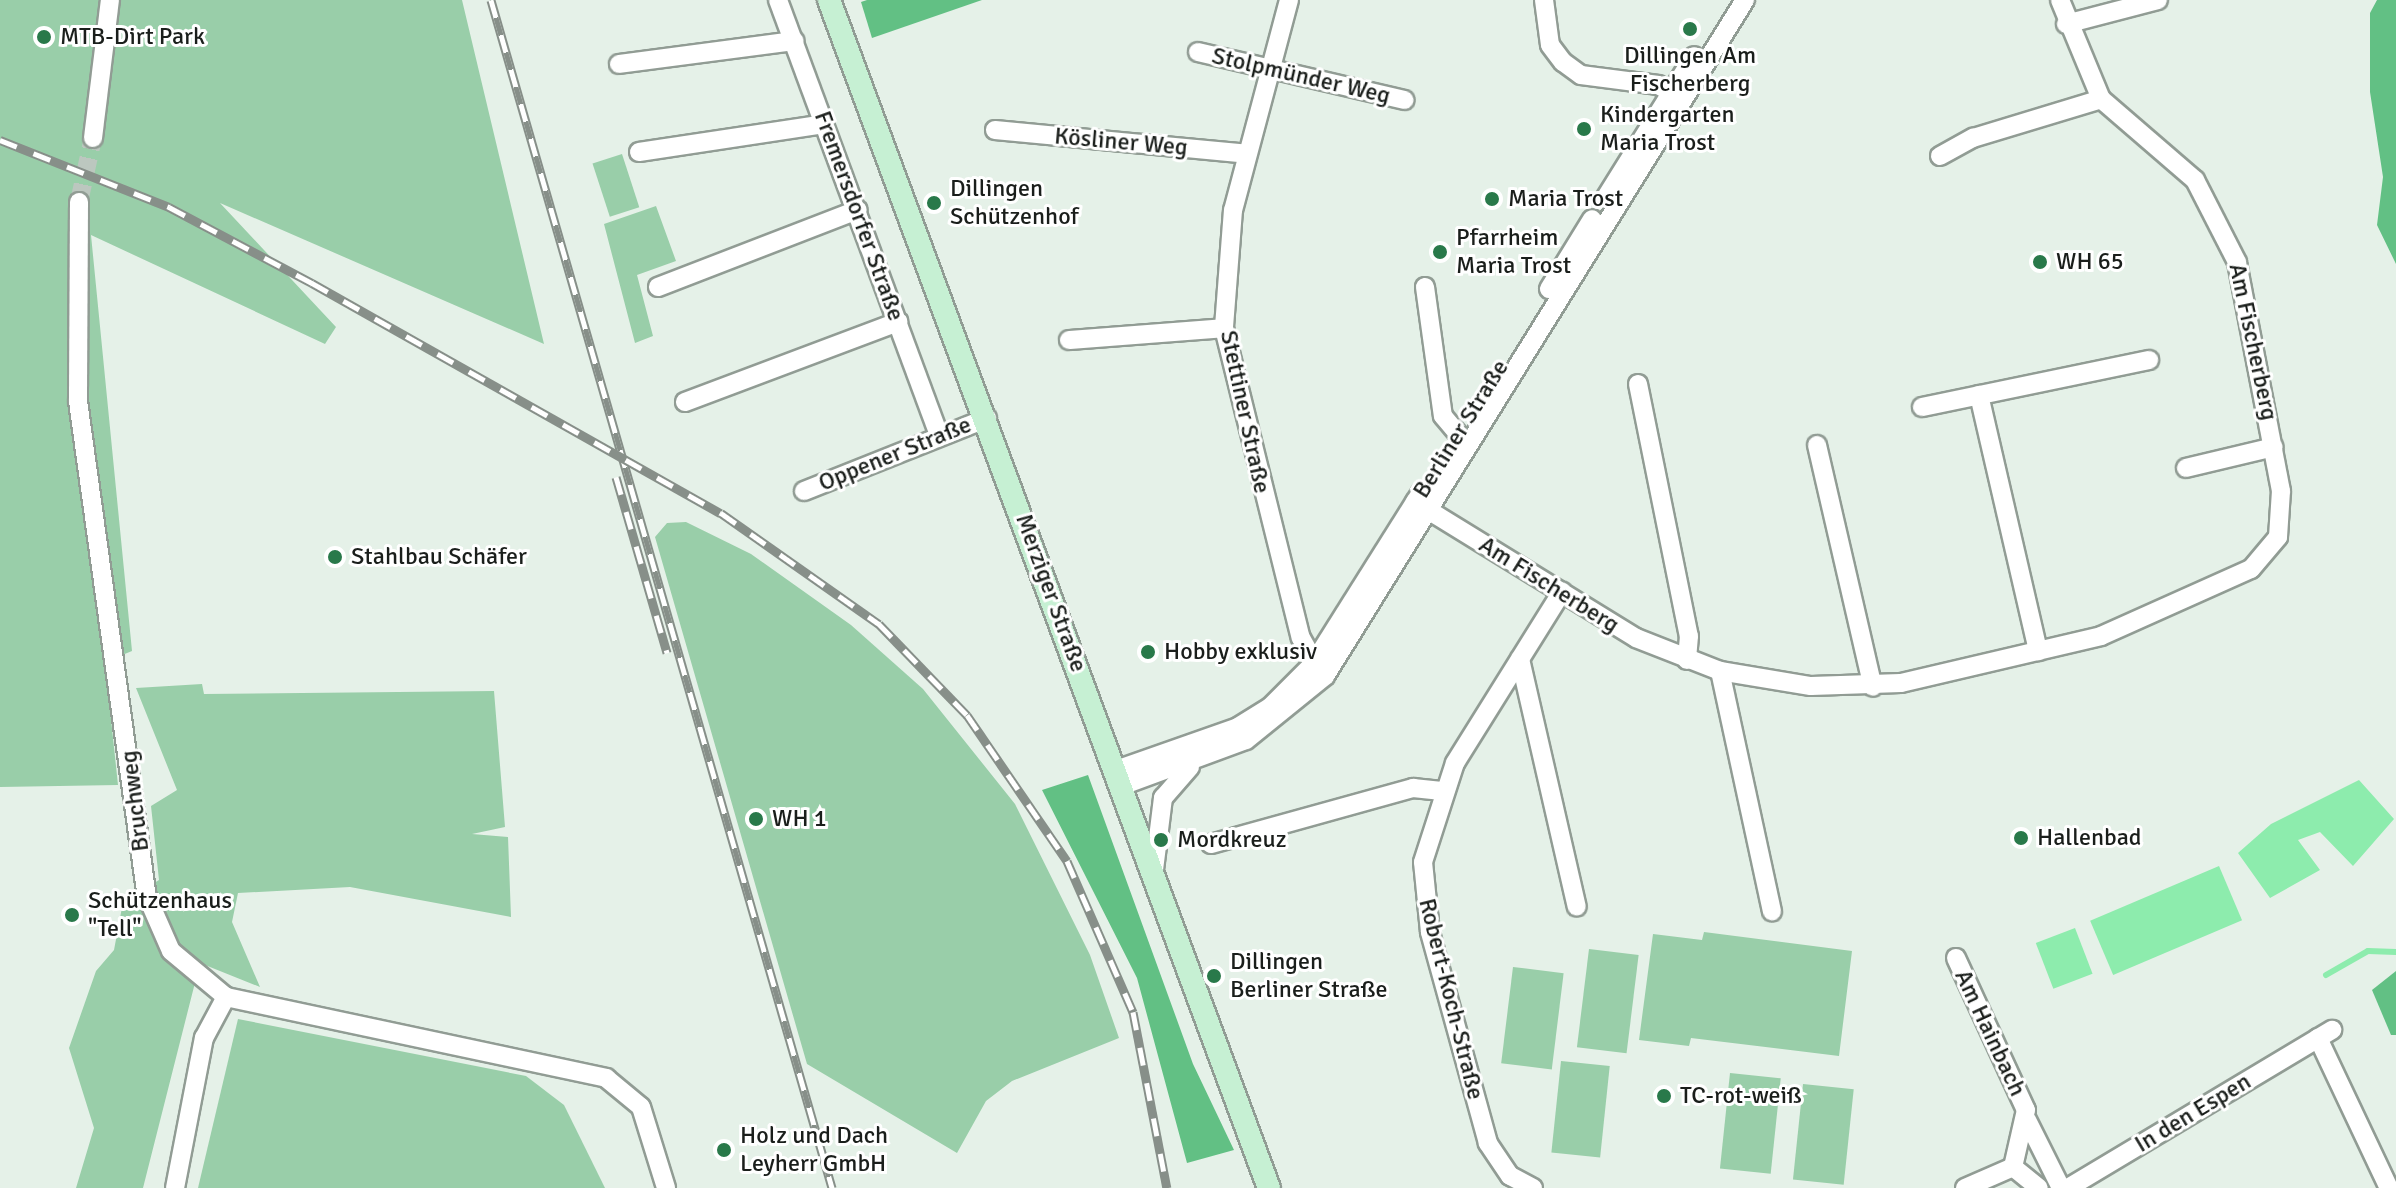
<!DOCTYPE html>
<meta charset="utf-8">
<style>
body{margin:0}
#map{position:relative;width:2396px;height:1188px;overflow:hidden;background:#e5f1e8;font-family:Signika,sans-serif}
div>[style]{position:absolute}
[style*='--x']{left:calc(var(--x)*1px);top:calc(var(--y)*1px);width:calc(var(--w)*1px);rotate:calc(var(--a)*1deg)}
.green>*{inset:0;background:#99cea9;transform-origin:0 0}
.forest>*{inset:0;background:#62c084}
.water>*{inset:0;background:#8decad;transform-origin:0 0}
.stream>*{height:6px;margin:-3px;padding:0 3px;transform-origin:3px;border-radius:3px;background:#8decad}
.minor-tunnel>*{height:18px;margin-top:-9px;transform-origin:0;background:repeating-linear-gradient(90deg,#bcc7bf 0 18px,transparent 0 27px)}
.roads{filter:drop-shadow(2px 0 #919c94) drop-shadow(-2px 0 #919c94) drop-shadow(0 2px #919c94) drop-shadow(0 -2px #919c94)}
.minor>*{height:18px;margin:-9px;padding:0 9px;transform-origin:9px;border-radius:9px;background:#fff}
.major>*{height:22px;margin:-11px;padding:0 11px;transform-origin:11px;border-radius:11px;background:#c6f0d3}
.rail>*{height:9px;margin-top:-4.5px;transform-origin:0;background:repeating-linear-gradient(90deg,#fff 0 18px,#878f89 0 36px);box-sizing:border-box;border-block:2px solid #878f89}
.dots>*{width:22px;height:22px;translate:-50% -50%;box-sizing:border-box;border:4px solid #fff;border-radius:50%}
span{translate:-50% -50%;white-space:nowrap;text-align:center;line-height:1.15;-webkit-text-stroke:6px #fff;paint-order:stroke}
.poi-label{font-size:24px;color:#1a1e1b}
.left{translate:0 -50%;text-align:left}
.street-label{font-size:24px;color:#1a1e1b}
</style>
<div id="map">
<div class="green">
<div style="clip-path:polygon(0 0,462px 0,544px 344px,220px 203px,336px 327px,325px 344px,91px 235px,132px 651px,105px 662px,118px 785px,0 787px)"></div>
<div style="left:622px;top:154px;width:56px;height:31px;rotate:72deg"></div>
<div style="clip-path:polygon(656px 206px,676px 261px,637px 275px,653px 336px,635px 343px,604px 224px)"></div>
<div style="clip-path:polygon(686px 522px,751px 554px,851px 625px,923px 689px,1015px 804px,1090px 955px,1119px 1038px,1012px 1081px,986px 1101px,957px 1153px,807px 1064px,655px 537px,667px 523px)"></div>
<div style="clip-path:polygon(202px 684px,204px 694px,494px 691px,505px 827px,472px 834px,508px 837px,511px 917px,350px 887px,238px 893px,232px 922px,260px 987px,200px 963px,143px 1188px,76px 1188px,94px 1128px,69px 1048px,96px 971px,114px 950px,123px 902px,159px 880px,151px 806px,177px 790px,136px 688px)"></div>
<div style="clip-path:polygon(1704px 932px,1852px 951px,1839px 1056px,1691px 1038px,1689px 1046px,1639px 1040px,1653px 934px,1702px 940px)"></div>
<div style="left:1589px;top:949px;width:50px;height:99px;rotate:7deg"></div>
<div style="left:1513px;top:967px;width:51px;height:97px;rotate:7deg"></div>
<div style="clip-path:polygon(238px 1019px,526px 1076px,564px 1105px,605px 1188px,198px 1188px)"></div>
<div style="left:1561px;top:1061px;width:49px;height:92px;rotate:6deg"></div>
<div style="left:1730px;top:1073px;width:51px;height:96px;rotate:6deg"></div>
<div style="left:1803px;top:1084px;width:51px;height:96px;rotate:6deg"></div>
</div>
<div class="forest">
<div style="clip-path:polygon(867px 0,982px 0,872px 38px,861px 2px)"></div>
<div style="clip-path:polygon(2377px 0,2396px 0,2396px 264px,2377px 225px,2383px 177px,2370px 92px,2370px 13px)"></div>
<div style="clip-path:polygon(1088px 775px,1193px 1064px,1234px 1150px,1187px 1163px,1137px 978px,1042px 790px)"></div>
<div style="clip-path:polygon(2396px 971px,2396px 1035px,2391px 1035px,2372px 990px)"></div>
</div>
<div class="water">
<div style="clip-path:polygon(2359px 780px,2394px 819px,2353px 866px,2320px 832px,2298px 840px,2320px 870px,2270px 898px,2238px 853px,2271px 824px)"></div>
<div style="left:2219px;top:866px;width:59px;height:140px;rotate:67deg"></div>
<div style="left:2075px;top:928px;width:49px;height:42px;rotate:69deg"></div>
</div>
<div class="stream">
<div style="--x:2326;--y:975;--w:48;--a:-29.7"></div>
<div style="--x:2368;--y:951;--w:28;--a:2"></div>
</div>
<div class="minor-tunnel">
<div style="--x:79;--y:202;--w:66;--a:-77.7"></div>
</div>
<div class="roads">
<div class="minor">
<div style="--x:778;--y:0;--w:462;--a:69.7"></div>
<div style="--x:1289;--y:0;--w:217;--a:104.9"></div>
<div style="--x:1233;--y:210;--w:118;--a:94.4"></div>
<div style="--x:1224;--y:328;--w:319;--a:76.1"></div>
<div style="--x:1301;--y:638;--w:37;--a:61"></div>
<div style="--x:1544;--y:0;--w:45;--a:82.4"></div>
<div style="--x:1550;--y:45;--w:21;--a:53"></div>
<div style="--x:1563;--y:62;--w:22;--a:36"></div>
<div style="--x:1581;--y:75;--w:78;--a:7.4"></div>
<div style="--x:1658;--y:85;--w:25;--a:29"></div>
<div style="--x:2066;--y:24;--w:95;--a:-14.6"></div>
<div style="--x:1198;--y:52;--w:212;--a:13.1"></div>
<div style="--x:619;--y:64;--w:177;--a:-7.5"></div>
<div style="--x:995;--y:130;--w:253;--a:5.4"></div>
<div style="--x:93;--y:138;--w:139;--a:-83"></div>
<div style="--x:639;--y:152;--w:187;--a:-8.6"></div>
<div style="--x:1940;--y:156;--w:38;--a:-29"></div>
<div style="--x:1973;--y:138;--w:134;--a:-16.9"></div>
<div style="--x:1606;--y:197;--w:166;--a:-58"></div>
<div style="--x:79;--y:202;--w:199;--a:90.3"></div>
<div style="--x:78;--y:401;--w:498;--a:82.1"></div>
<div style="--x:146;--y:894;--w:62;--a:66.3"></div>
<div style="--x:171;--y:951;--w:72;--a:39.9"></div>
<div style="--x:226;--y:997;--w:389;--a:12"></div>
<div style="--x:606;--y:1078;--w:45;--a:39.6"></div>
<div style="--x:641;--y:1107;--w:85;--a:72.8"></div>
<div style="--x:658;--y:287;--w:214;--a:-21.1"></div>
<div style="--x:1425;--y:287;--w:130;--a:82.1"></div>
<div style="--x:1443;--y:416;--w:35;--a:50"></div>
<div style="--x:1549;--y:289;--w:82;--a:-58.4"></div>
<div style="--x:1069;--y:340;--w:155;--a:-4.4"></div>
<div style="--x:1638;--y:384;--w:257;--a:78.6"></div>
<div style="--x:1689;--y:636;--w:24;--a:95"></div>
<div style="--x:1979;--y:395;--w:263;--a:77"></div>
<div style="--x:685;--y:402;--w:228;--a:-20.6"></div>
<div style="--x:1922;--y:407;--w:232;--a:-11.7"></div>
<div style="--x:1817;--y:445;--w:248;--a:77"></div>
<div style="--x:2186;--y:468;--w:90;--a:-13.4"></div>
<div style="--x:804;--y:491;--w:197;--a:-21.7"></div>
<div style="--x:1415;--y:502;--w:259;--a:31.6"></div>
<div style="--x:1636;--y:638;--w:90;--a:21.4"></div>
<div style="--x:1720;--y:671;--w:92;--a:9.4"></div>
<div style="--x:1811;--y:686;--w:90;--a:-1.9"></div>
<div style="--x:1901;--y:683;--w:205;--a:-13.2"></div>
<div style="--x:2101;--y:636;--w:164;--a:-24.1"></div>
<div style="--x:2251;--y:569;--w:42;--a:-49.8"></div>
<div style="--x:2278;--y:537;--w:46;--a:-86.3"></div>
<div style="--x:2281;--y:491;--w:233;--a:-100.9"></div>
<div style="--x:2237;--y:262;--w:92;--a:-117.1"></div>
<div style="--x:2195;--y:180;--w:124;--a:-139.2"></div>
<div style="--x:2101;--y:99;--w:107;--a:-112.5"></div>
<div style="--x:1520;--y:659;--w:254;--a:77.1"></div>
<div style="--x:1720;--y:671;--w:246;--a:77.8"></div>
<div style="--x:1116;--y:770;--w:129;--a:-19.4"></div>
<div style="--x:1238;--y:727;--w:38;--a:-32"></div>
<div style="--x:1270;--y:707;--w:61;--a:-45"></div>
<div style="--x:1313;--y:664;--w:201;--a:-57.8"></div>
<div style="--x:1121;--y:786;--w:133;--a:-20.2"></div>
<div style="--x:1246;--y:740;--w:102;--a:-39"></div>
<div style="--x:1325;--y:676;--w:796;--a:-58.15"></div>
<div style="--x:1211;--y:844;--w:210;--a:-15.5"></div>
<div style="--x:1413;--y:788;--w:29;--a:6"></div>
<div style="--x:1154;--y:870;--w:73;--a:-82.9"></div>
<div style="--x:1163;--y:798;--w:41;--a:-48.9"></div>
<div style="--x:1956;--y:958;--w:167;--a:65.3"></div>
<div style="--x:2026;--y:1110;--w:58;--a:102.8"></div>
<div style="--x:2318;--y:1038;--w:166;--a:64.7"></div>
<div style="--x:2027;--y:1120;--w:76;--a:63.4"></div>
<div style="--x:175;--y:1188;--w:153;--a:-79.1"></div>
<div style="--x:204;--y:1038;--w:47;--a:-61.8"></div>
<div style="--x:1533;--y:1188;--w:26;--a:-152"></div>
<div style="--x:1510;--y:1176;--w:40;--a:-124"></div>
<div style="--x:1488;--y:1143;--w:219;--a:-105.4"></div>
<div style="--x:1430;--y:932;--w:70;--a:-95.7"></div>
<div style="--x:1423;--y:862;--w:104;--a:-72.1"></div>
<div style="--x:1455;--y:763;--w:202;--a:-58"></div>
<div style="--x:1965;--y:1188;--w:52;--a:-23.6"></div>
<div style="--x:2013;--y:1167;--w:33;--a:39"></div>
<div style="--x:2068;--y:1188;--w:308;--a:-30.9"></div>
</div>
<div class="major">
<div style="--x:829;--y:0;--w:1267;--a:69.68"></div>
</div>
</div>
<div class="rail">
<div style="--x:491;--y:0;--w:1236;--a:73.98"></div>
<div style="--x:0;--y:140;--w:182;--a:21.6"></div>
<div style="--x:169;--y:207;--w:162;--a:28"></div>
<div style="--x:312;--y:283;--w:469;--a:29.4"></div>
<div style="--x:721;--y:513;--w:193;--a:35.1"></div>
<div style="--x:879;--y:624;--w:127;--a:46"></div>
<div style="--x:967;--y:715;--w:177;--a:55.6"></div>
<div style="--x:1067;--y:861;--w:165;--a:66.4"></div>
<div style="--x:1133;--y:1012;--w:179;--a:79.1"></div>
<div style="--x:616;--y:477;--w:183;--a:73.8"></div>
</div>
<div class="dots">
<div style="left:1690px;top:29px;background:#29794a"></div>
<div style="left:44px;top:37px;background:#29794a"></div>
<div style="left:1584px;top:129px;background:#29794a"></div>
<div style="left:1492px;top:199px;background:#29794a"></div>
<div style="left:934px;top:203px;background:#29794a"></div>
<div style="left:1440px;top:252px;background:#29794a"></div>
<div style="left:2040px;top:262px;background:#29794a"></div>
<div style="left:335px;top:557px;background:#29794a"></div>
<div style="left:1148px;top:652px;background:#29794a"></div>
<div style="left:756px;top:819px;background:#29794a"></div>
<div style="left:2021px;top:838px;background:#29794a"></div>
<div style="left:1161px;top:840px;background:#29794a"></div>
<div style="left:72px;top:915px;background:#29794a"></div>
<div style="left:1214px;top:976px;background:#29794a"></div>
<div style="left:1664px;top:1096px;background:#29794a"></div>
<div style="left:724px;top:1150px;background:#29794a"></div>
</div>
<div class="poi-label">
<span class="left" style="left:60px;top:37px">MTB-Dirt Park</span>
<span style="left:1690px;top:70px">Dillingen Am<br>Fischerberg</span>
<span class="left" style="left:1600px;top:129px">Kindergarten<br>Maria Trost</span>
<span class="left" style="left:950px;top:203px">Dillingen<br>Schützenhof</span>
<span class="left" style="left:1508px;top:199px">Maria Trost</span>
<span class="left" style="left:1456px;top:252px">Pfarrheim<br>Maria Trost</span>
<span class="left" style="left:2056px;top:262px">WH 65</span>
<span class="left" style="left:351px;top:557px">Stahlbau Schäfer</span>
<span class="left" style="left:1164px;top:652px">Hobby exklusiv</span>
<span class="left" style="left:772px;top:819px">WH 1</span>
<span class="left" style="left:2037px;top:838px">Hallenbad</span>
<span class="left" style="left:1177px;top:840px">Mordkreuz</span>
<span class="left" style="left:88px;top:915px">Schützenhaus<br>"Tell"</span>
<span class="left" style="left:1230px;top:976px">Dillingen<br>Berliner Straße</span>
<span class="left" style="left:1680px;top:1096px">TC-rot-weiß</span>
<span class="left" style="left:740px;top:1150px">Holz und Dach<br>Leyherr GmbH</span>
</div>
<div class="street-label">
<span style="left:1301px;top:76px;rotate:13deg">Stolpmünder Weg</span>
<span style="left:1121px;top:142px;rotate:5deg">Kösliner Weg</span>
<span style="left:859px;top:216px;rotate:70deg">Fremersdorfer Straße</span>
<span style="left:2253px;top:342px;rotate:78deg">Am Fischerberg</span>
<span style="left:1245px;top:412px;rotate:78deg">Stettiner Straße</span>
<span style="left:1461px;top:429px;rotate:-58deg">Berliner Straße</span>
<span style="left:895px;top:454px;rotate:-22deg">Oppener Straße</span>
<span style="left:1549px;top:585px;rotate:32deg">Am Fischerberg</span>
<span style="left:1051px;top:593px;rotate:70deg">Merziger Straße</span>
<span style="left:135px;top:801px;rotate:-97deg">Bruchweg</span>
<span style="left:1451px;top:999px;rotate:76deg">Robert-Koch-Straße</span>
<span style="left:1990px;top:1033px;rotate:65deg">Am Hainbach</span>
<span style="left:2193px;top:1113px;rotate:-31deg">In den Espen</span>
</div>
</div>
